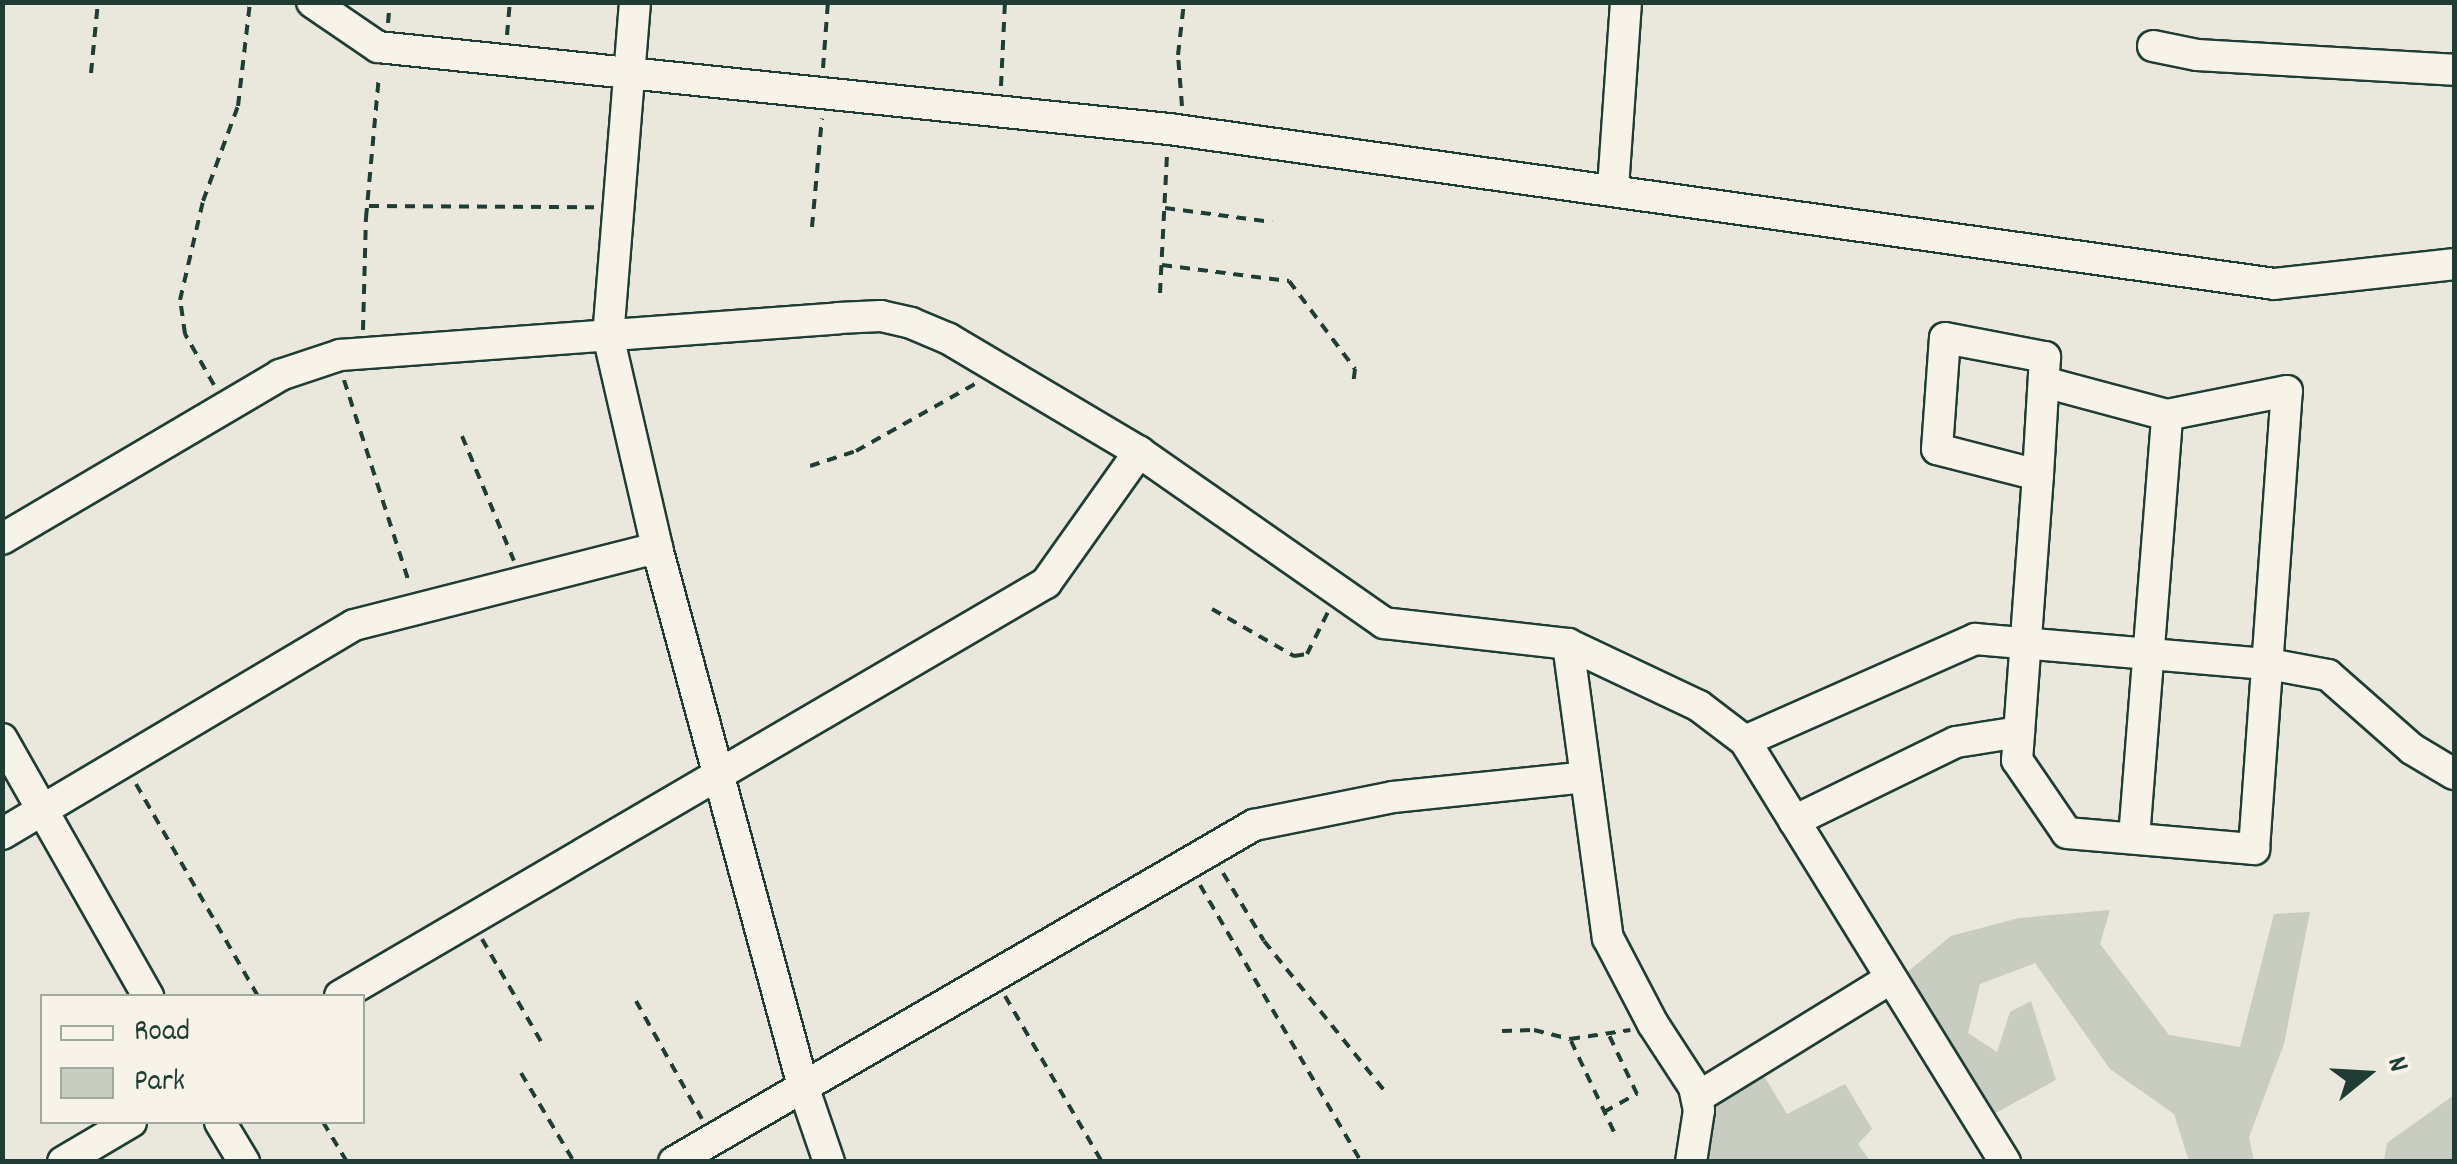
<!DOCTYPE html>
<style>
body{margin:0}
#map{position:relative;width:2457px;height:1164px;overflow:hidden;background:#eae8dd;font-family:Dekko,sans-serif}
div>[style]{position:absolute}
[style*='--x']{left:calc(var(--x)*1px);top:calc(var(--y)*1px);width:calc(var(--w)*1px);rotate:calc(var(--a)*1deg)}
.green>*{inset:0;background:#c8ccc1}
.path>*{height:4px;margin-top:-2px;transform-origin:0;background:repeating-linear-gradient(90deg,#1f3d34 0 10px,transparent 0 18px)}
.roads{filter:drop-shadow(2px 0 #1f3d34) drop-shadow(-2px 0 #1f3d34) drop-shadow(0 2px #1f3d34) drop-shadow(0 -2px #1f3d34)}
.minor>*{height:30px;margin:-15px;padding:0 15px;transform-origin:15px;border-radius:15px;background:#f7f3e8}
span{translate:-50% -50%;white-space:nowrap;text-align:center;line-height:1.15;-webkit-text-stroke:8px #f7f3e8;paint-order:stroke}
.frame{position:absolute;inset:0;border:5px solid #1f3d34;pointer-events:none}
.legend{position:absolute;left:40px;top:994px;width:325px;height:130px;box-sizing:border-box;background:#f7f3e8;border:2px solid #a1aaa0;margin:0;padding:12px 18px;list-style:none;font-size:30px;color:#1f3d34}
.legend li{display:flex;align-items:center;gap:20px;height:50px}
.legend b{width:50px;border:2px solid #a1aaa0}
.north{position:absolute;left:2317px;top:1024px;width:100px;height:100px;-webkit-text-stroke:8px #f7f3e8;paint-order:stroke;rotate:72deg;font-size:28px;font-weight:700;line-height:40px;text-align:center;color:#1f3d34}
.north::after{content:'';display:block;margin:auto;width:35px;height:45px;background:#1f3d34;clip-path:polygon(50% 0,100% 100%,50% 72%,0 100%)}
</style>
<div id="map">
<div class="green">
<div style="clip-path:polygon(2110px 910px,2100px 944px,2169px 1035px,2240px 1047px,2274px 914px,2310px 912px,2284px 1044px,2249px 1137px,2254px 1161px,2189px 1161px,2174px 1114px,2110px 1069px,2035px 963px,1980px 984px,1968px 1033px,1997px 1052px,2010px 1012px,2031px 1001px,2056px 1080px,1990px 1116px,1906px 973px,1951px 936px,2019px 918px)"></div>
<div style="clip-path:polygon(1761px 1071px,1787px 1114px,1845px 1084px,1872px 1129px,1858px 1144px,1870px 1161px,1704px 1162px,1716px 1104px)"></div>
<div style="clip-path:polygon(2454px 1095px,2454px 1161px,2384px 1161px,2387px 1143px)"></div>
</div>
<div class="path">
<div style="--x:388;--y:23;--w:21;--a:-85"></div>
<div style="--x:507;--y:35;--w:33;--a:-85"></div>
<div style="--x:823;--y:68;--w:66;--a:-85.7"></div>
<div style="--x:91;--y:73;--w:71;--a:-84.4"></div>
<div style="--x:1001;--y:86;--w:84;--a:-87.3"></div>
<div style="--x:1182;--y:106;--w:51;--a:-94.5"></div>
<div style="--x:1178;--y:55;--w:53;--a:-83.5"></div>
<div style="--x:369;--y:206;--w:225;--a:0.3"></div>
<div style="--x:1165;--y:208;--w:108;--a:7.5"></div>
<div style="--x:812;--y:227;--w:109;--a:-84.8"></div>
<div style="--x:1162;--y:265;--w:128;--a:7.2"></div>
<div style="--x:1289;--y:281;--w:110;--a:53.1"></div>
<div style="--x:1355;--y:369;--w:16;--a:97"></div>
<div style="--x:1160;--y:293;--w:140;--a:-87.1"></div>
<div style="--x:363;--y:330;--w:112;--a:-88.5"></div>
<div style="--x:366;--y:218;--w:143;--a:-84.8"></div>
<div style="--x:344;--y:380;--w:215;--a:72.2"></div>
<div style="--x:214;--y:385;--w:59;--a:-119.6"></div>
<div style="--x:185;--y:334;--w:34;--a:-98"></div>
<div style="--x:180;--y:300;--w:102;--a:-76.9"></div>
<div style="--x:203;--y:201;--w:101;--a:-69.8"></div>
<div style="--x:238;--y:106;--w:105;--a:-83.4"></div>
<div style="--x:462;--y:436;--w:135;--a:67.4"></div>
<div style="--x:810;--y:466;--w:48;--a:-18.1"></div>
<div style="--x:856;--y:451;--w:137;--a:-29.4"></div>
<div style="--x:1212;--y:609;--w:95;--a:29.8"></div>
<div style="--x:1294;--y:656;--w:13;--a:-9"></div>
<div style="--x:1307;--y:654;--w:47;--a:-63.4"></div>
<div style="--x:136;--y:784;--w:245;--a:60.1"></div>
<div style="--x:1223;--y:873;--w:79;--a:58.9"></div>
<div style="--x:1264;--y:941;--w:191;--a:51.2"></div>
<div style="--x:1200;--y:885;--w:320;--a:59.8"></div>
<div style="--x:482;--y:939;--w:125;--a:60.1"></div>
<div style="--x:1005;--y:996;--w:192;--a:59.7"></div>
<div style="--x:636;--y:1001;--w:135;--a:60.8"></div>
<div style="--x:1502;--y:1031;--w:32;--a:-2"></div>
<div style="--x:1534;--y:1030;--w:37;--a:14"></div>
<div style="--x:1570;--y:1039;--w:61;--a:-8.5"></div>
<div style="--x:1571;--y:1041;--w:105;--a:64.7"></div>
<div style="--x:521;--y:1073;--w:104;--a:59.2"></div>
<div style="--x:1604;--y:1112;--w:38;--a:-29"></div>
<div style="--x:1637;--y:1094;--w:68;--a:-115.4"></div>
<div style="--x:323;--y:1122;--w:47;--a:59"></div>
</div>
<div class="roads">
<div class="minor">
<div style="--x:312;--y:2;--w:80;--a:34.3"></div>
<div style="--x:378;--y:47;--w:795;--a:5.92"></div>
<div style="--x:1169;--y:129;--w:1116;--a:7.98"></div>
<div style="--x:2274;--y:284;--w:181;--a:-6.3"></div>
<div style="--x:635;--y:2;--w:334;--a:94.6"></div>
<div style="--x:608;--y:335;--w:219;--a:77"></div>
<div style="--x:657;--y:548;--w:557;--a:74.82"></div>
<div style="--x:803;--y:1086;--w:80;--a:71.1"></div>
<div style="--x:2153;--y:46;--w:45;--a:11.6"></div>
<div style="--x:2197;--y:55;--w:257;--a:3.3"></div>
<div style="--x:1613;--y:188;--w:186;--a:-86"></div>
<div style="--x:2038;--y:475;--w:104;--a:-165.6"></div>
<div style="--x:1937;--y:449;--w:111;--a:-85.9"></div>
<div style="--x:1945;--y:338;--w:102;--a:10.8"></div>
<div style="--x:2045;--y:357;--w:118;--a:93.4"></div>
<div style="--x:2038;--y:475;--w:286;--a:94.2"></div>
<div style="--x:2017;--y:760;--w:88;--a:55.6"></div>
<div style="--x:2067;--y:833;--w:188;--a:4.9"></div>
<div style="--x:2254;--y:849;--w:459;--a:-85.9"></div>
<div style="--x:2287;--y:391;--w:122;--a:168.7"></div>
<div style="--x:2167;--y:415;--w:127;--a:-165"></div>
<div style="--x:2;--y:539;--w:323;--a:-30.5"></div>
<div style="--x:280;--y:375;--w:63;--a:-18.4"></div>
<div style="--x:340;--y:355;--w:499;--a:-4.2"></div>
<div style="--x:838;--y:318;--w:43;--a:-2.7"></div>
<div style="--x:881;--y:316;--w:31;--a:13"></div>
<div style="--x:911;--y:323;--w:41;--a:22.8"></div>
<div style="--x:949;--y:339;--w:221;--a:30.7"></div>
<div style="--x:1139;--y:452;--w:299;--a:34.9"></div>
<div style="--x:1384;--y:623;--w:185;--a:6.5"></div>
<div style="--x:1568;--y:644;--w:145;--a:25.3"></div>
<div style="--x:1699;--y:706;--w:58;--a:37.3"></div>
<div style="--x:1745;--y:741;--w:495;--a:58.3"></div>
<div style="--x:1568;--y:644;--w:297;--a:82.3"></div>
<div style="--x:1608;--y:938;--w:97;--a:62.4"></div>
<div style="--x:1653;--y:1024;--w:75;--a:56.9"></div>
<div style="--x:1694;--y:1087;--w:24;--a:78"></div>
<div style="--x:1699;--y:1110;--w:53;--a:98.7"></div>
<div style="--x:2;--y:739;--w:296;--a:60.4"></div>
<div style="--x:1745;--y:741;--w:252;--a:-23.9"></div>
<div style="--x:1975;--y:639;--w:295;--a:4.9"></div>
<div style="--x:2269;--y:664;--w:60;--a:10.6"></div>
<div style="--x:2328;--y:675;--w:112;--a:41.4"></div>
<div style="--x:2412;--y:749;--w:49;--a:30.8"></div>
<div style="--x:1794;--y:821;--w:180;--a:-26"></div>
<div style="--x:1956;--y:742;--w:64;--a:-9"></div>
<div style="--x:2;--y:834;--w:409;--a:-30.7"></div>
<div style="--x:354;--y:625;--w:313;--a:-14.3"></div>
<div style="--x:2134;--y:838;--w:424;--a:-85.5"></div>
<div style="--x:340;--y:996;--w:818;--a:-30.33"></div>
<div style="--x:1046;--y:583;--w:161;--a:-54.6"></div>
<div style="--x:1698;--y:1097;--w:225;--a:-31.6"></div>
<div style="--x:220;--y:1122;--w:47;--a:59"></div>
<div style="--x:63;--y:1162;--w:79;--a:-30.5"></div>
<div style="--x:674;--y:1162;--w:671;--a:-30.16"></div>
<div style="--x:1254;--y:825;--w:142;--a:-11.4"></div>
<div style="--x:1393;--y:797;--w:194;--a:-5.9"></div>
</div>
</div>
<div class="frame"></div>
<ul class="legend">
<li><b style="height:12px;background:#f7f3e8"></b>Road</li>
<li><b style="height:28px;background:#c8ccc1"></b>Park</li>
</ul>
<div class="north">N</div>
</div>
